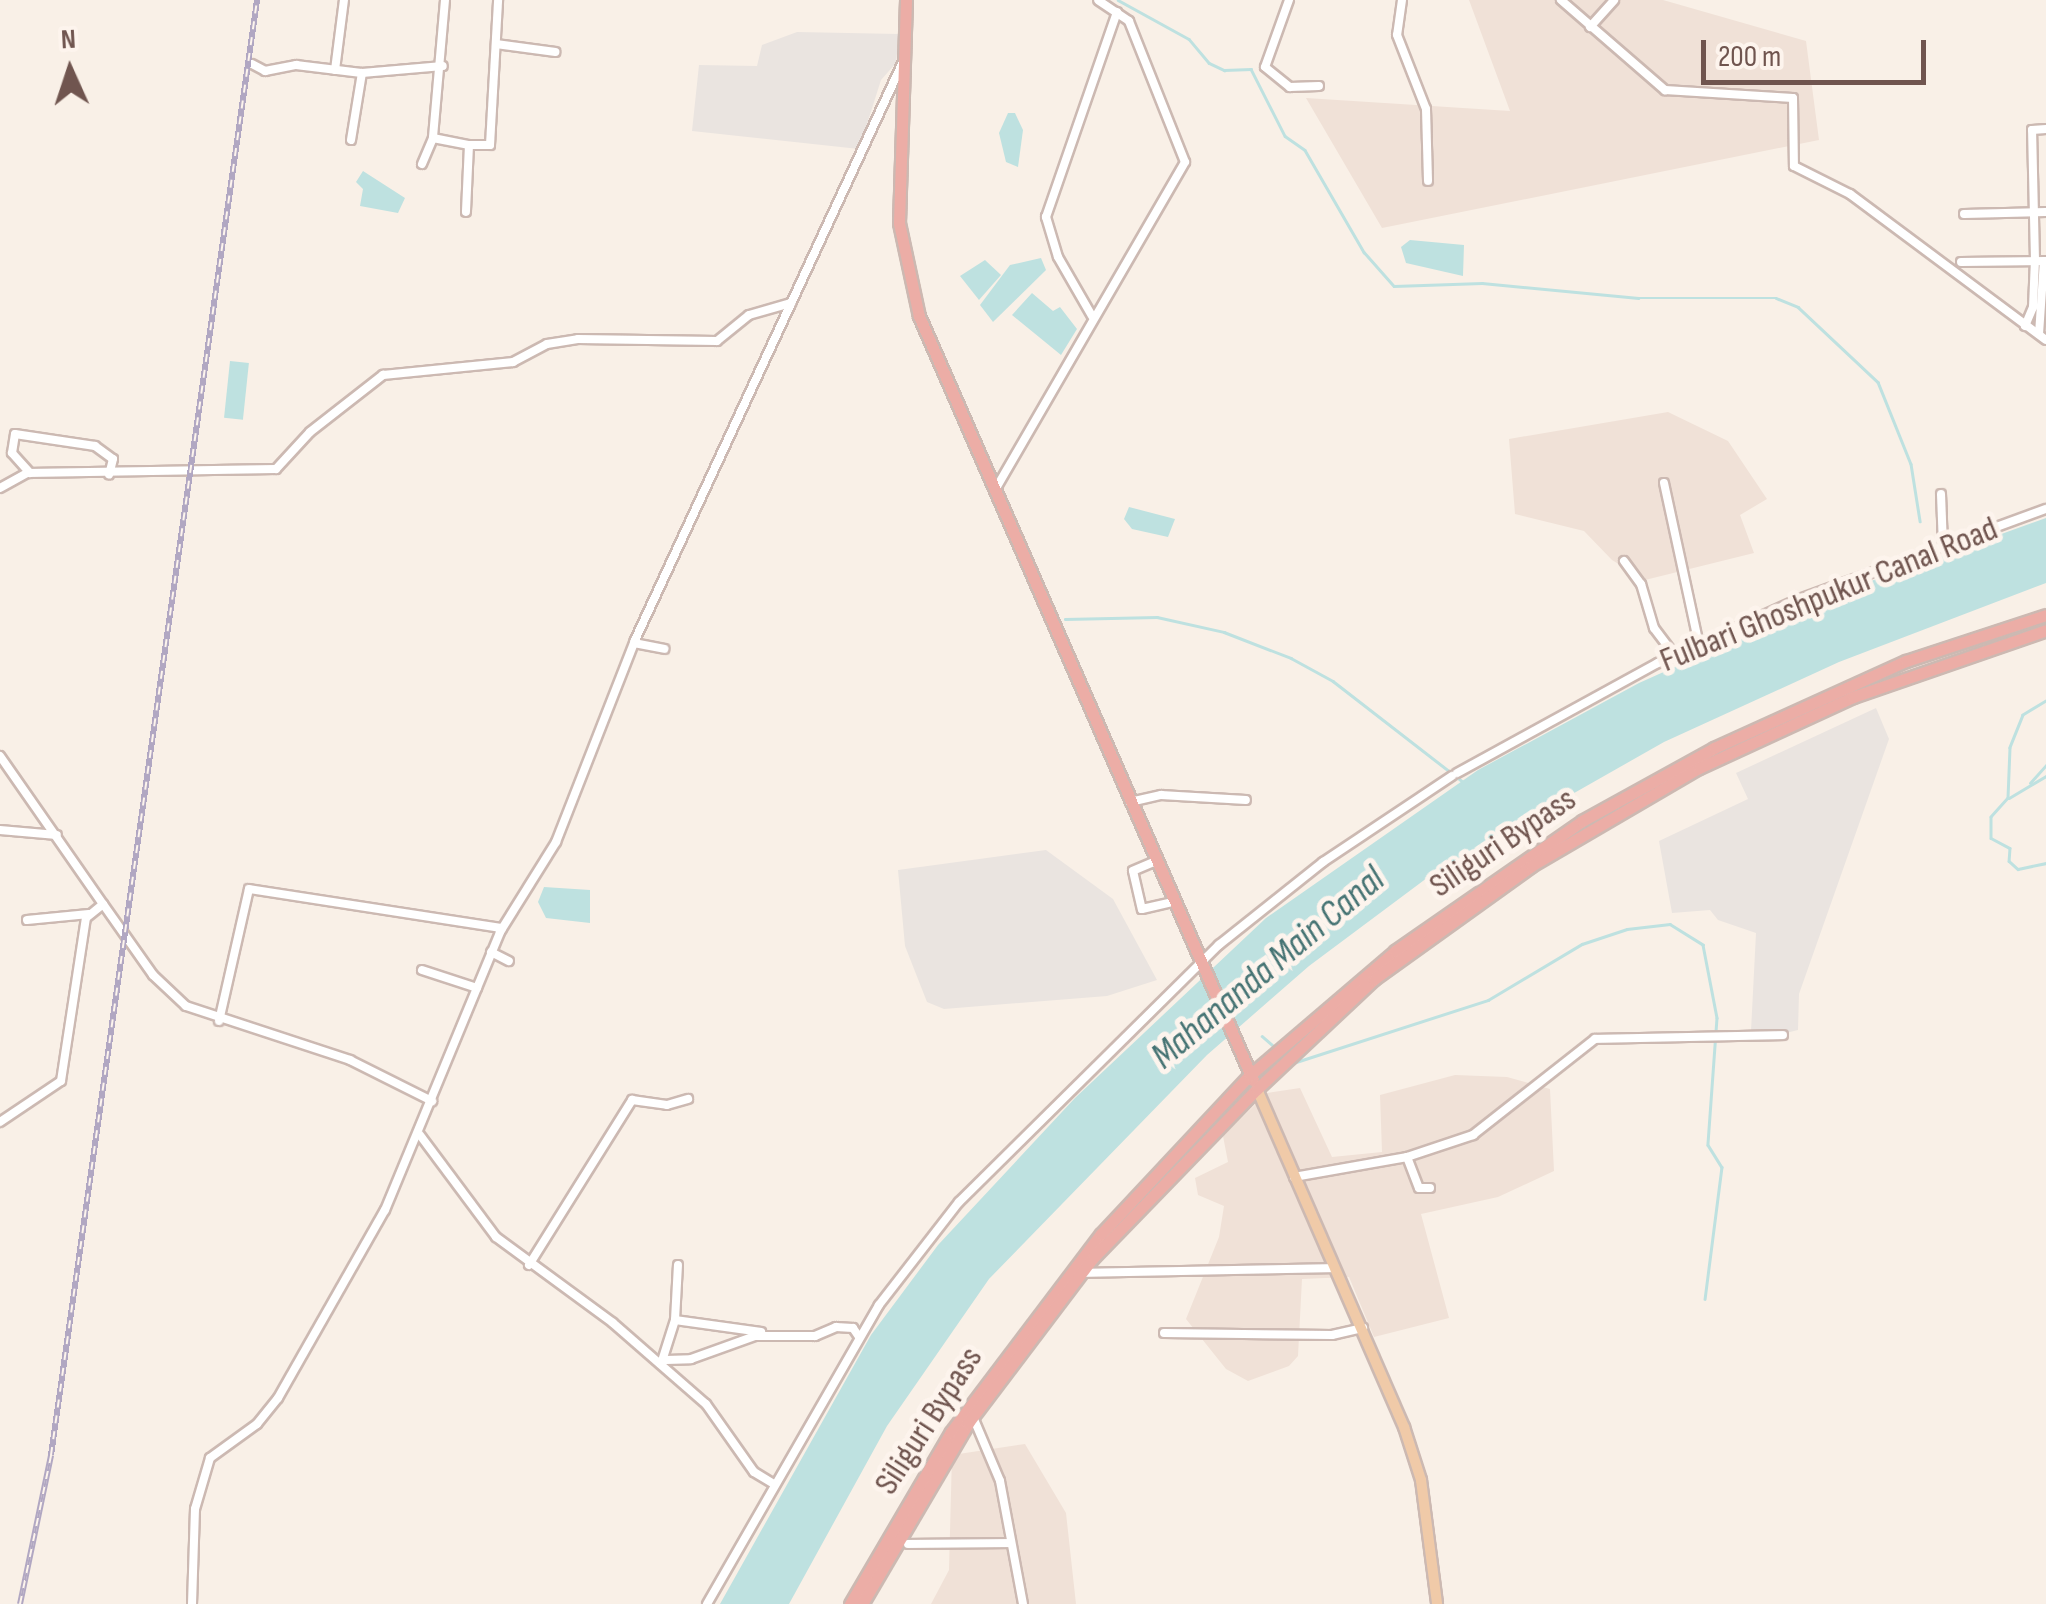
<!DOCTYPE html>
<style>
body{margin:0}
#map{position:relative;width:2046px;height:1604px;overflow:hidden;background:#f9f0e7;font-family:"Sofia Sans Condensed",sans-serif}
div>[style]{position:absolute}
[style*='--x']{left:calc(var(--x)*1px);top:calc(var(--y)*1px);width:calc(var(--w)*1px);rotate:calc(var(--a)*1deg)}
.residential>*{inset:0;background:#f0e1d7}
.industrial>*{inset:0;background:#eae4e0}
.water>*{inset:0;background:#bee1e0;transform-origin:0 0}
.stream>*{height:2.5px;margin:-1.25px;padding:0 1.25px;transform-origin:1.25px;border-radius:1.25px;background:#bee1e0}
.roads{filter:drop-shadow(2px 0 #ccb9b2) drop-shadow(-2px 0 #ccb9b2) drop-shadow(0 2px #ccb9b2) drop-shadow(0 -2px #ccb9b2)}
.minor>*{height:8px;margin:-4px;padding:0 4px;transform-origin:4px;border-radius:4px;background:#fff}
.major>*{height:10px;margin:-5px;padding:0 5px;transform-origin:5px;border-radius:5px;background:#f0caa8}
.highway>*{height:11px;margin:-5.5px;padding:0 5.5px;transform-origin:5.5px;border-radius:5.5px;background:#ecada6}
.rail>*{height:6px;margin-top:-3px;transform-origin:0;background:repeating-linear-gradient(90deg,#fdf4ed 0 8px,#b1a7c2 0 16px);box-sizing:border-box;border-block:2px solid #b1a7c2}
span{translate:-50% -50%;white-space:nowrap;text-align:center;line-height:1.15;-webkit-text-stroke:10px #fdf4ed;paint-order:stroke}
.street-label{font-size:35px;color:#70554f}
.water-label{font-size:38px;color:#457373;font-style:italic}
.north{position:absolute;left:20px;top:20px;width:100px;height:100px;-webkit-text-stroke:8px #fdf4ed;paint-order:stroke;rotate:357deg;font-size:28px;font-weight:700;line-height:40px;text-align:center;color:#70554f}
.north::after{content:'';display:block;margin:auto;width:35px;height:45px;background:#70554f;clip-path:polygon(50% 0,100% 100%,50% 72%,0 100%)}
.scale{position:absolute;left:1701px;top:40px;width:225px;height:45px;box-sizing:border-box;border:5px solid #70554f;border-top:0;padding-left:12px;font-size:30px;line-height:35px;white-space:nowrap;color:#70554f;-webkit-text-stroke:8px #fdf4ed;paint-order:stroke}
</style>
<div id="map">
<div class="residential">
<div style="clip-path:polygon(1469px 0,1663px 0,1806px 41px,1819px 140px,1382px 228px,1306px 98px,1510px 111px)"></div>
<div style="clip-path:polygon(1668px 412px,1728px 441px,1767px 499px,1740px 515px,1754px 553px,1645px 580px,1612px 560px,1584px 531px,1515px 514px,1509px 439px)"></div>
<div style="clip-path:polygon(1455px 1075px,1507px 1077px,1550px 1089px,1554px 1171px,1498px 1197px,1421px 1214px,1449px 1318px,1374px 1337px,1349px 1277px,1302px 1279px,1298px 1356px,1289px 1366px,1248px 1381px,1226px 1369px,1186px 1319px,1219px 1237px,1224px 1206px,1198px 1195px,1195px 1178px,1228px 1162px,1223px 1136px,1267px 1093px,1300px 1088px,1332px 1157px,1382px 1152px,1380px 1095px)"></div>
<div style="clip-path:polygon(1025px 1444px,1066px 1513px,1076px 1604px,931px 1604px,949px 1570px,952px 1455px)"></div>
</div>
<div class="industrial">
<div style="clip-path:polygon(797px 32px,899px 34px,896px 63px,881px 80px,859px 149px,692px 131px,699px 65px,757px 66px,762px 45px)"></div>
<div style="clip-path:polygon(1876px 708px,1889px 739px,1799px 994px,1798px 1030px,1766px 1038px,1751px 1031px,1756px 933px,1718px 920px,1710px 910px,1672px 913px,1659px 841px,1748px 799px,1736px 773px)"></div>
<div style="clip-path:polygon(1046px 850px,1113px 899px,1157px 980px,1107px 996px,944px 1009px,927px 1002px,905px 946px,898px 870px)"></div>
</div>
<div class="water">
<div style="clip-path:polygon(1008px 113px,1015px 113px,1023px 130px,1018px 167px,1006px 162px,999px 133px)"></div>
<div style="clip-path:polygon(363px 171px,405px 198px,398px 213px,360px 206px,363px 189px,356px 182px)"></div>
<div style="clip-path:polygon(1410px 240px,1464px 245px,1463px 276px,1406px 263px,1401px 247px)"></div>
<div style="clip-path:polygon(1041px 258px,1046px 270px,993px 322px,980px 305px,1010px 265px)"></div>
<div style="clip-path:polygon(985px 260px,1001px 275px,979px 300px,960px 276px)"></div>
<div style="clip-path:polygon(1032px 293px,1053px 311px,1060px 307px,1077px 329px,1061px 355px,1012px 315px)"></div>
<div style="left:230px;top:361px;width:19px;height:57px;rotate:6deg"></div>
<div style="clip-path:polygon(1129px 507px,1175px 519px,1168px 537px,1132px 529px,1124px 519px)"></div>
<div style="clip-path:polygon(2046px 518px,2046px 583px,1839px 662px,1664px 742px,1435px 872px,1309px 966px,1207px 1055px,989px 1279px,887px 1426px,789px 1604px,720px 1604px,871px 1335px,938px 1245px,1075px 1098px,1266px 918px,1478px 770px,1639px 683px,1846px 590px)"></div>
<div style="clip-path:polygon(544px 887px,590px 890px,590px 923px,546px 918px,538px 902px)"></div>
</div>
<div class="stream">
<div style="--x:1118;--y:0;--w:81;--a:28.8"></div>
<div style="--x:1189;--y:39;--w:31;--a:50"></div>
<div style="--x:1209;--y:63;--w:17;--a:25"></div>
<div style="--x:1224;--y:70;--w:27;--a:-2"></div>
<div style="--x:1251;--y:69;--w:75;--a:63.1"></div>
<div style="--x:1285;--y:136;--w:24;--a:35"></div>
<div style="--x:1305;--y:150;--w:118;--a:60"></div>
<div style="--x:1364;--y:252;--w:45;--a:48.6"></div>
<div style="--x:1394;--y:286;--w:88;--a:-2"></div>
<div style="--x:1482;--y:283;--w:157;--a:5.5"></div>
<div style="--x:1638;--y:298;--w:138;--a:0"></div>
<div style="--x:1776;--y:298;--w:24;--a:22"></div>
<div style="--x:1798;--y:307;--w:110;--a:43.2"></div>
<div style="--x:1878;--y:382;--w:88;--a:68.1"></div>
<div style="--x:1911;--y:464;--w:58;--a:81"></div>
<div style="--x:1065;--y:619;--w:92;--a:-1.2"></div>
<div style="--x:1157;--y:617;--w:69;--a:12.6"></div>
<div style="--x:1224;--y:632;--w:72;--a:21.2"></div>
<div style="--x:1291;--y:658;--w:48;--a:28.7"></div>
<div style="--x:1333;--y:681;--w:163;--a:37.8"></div>
<div style="--x:2046;--y:701;--w:27;--a:149"></div>
<div style="--x:2023;--y:715;--w:35;--a:112"></div>
<div style="--x:2010;--y:748;--w:50;--a:92.3"></div>
<div style="--x:2008;--y:798;--w:25;--a:132"></div>
<div style="--x:1991;--y:817;--w:21;--a:90"></div>
<div style="--x:1991;--y:838;--w:21;--a:28"></div>
<div style="--x:2010;--y:848;--w:13;--a:94"></div>
<div style="--x:2009;--y:861;--w:12;--a:42"></div>
<div style="--x:2018;--y:869;--w:29;--a:-12"></div>
<div style="--x:2030;--y:783;--w:24;--a:-48"></div>
<div style="--x:2009;--y:798;--w:43;--a:-30.7"></div>
<div style="--x:1262;--y:1036;--w:18;--a:41"></div>
<div style="--x:1293;--y:1063;--w:205;--a:-17.9"></div>
<div style="--x:1488;--y:1000;--w:109;--a:-30.8"></div>
<div style="--x:1582;--y:944;--w:47;--a:-18.4"></div>
<div style="--x:1627;--y:929;--w:43;--a:-6.6"></div>
<div style="--x:1670;--y:924;--w:39;--a:32"></div>
<div style="--x:1703;--y:945;--w:74;--a:79.1"></div>
<div style="--x:1717;--y:1018;--w:127;--a:94.1"></div>
<div style="--x:1708;--y:1145;--w:26;--a:58"></div>
<div style="--x:1722;--y:1167;--w:133;--a:97.3"></div>
</div>
<div class="roads">
<div class="minor">
<div style="--x:445;--y:0;--w:139;--a:95"></div>
<div style="--x:433;--y:138;--w:37;--a:11"></div>
<div style="--x:469;--y:145;--w:67;--a:92.6"></div>
<div style="--x:1289;--y:0;--w:71;--a:109.7"></div>
<div style="--x:1265;--y:67;--w:32;--a:39"></div>
<div style="--x:1290;--y:87;--w:29;--a:-2"></div>
<div style="--x:1402;--y:0;--w:35;--a:98"></div>
<div style="--x:1397;--y:35;--w:79;--a:68.6"></div>
<div style="--x:1426;--y:109;--w:72;--a:88.4"></div>
<div style="--x:1561;--y:0;--w:138;--a:40.9"></div>
<div style="--x:1665;--y:90;--w:128;--a:3.6"></div>
<div style="--x:1793;--y:98;--w:68;--a:89.2"></div>
<div style="--x:1794;--y:166;--w:63;--a:26.6"></div>
<div style="--x:1850;--y:194;--w:244;--a:36.7"></div>
<div style="--x:1590;--y:27;--w:36;--a:-48"></div>
<div style="--x:496;--y:44;--w:60;--a:7.7"></div>
<div style="--x:252;--y:64;--w:15;--a:28"></div>
<div style="--x:265;--y:71;--w:32;--a:-11"></div>
<div style="--x:296;--y:65;--w:66;--a:6.9"></div>
<div style="--x:362;--y:73;--w:81;--a:-4.9"></div>
<div style="--x:335;--y:70;--w:71;--a:-82.7"></div>
<div style="--x:351;--y:140;--w:68;--a:-80.7"></div>
<div style="--x:469;--y:145;--w:21;--a:0"></div>
<div style="--x:490;--y:145;--w:145;--a:-86.8"></div>
<div style="--x:422;--y:164;--w:28;--a:-67"></div>
<div style="--x:1964;--y:214;--w:82;--a:-1.4"></div>
<div style="--x:1961;--y:262;--w:85;--a:-0.7"></div>
<div style="--x:1092;--y:316;--w:68;--a:-120"></div>
<div style="--x:1058;--y:257;--w:42;--a:-106.7"></div>
<div style="--x:1046;--y:217;--w:217;--a:-70.9"></div>
<div style="--x:2025;--y:326;--w:21;--a:-67"></div>
<div style="--x:2033;--y:307;--w:47;--a:-87.6"></div>
<div style="--x:2035;--y:260;--w:130;--a:-91.3"></div>
<div style="--x:2032;--y:130;--w:14;--a:-4"></div>
<div style="--x:2039;--y:334;--w:73;--a:-86.1"></div>
<div style="--x:30;--y:473;--w:27;--a:-132"></div>
<div style="--x:12;--y:453;--w:19;--a:-81"></div>
<div style="--x:15;--y:434;--w:81;--a:8.5"></div>
<div style="--x:95;--y:446;--w:22;--a:36"></div>
<div style="--x:113;--y:459;--w:16;--a:104"></div>
<div style="--x:1664;--y:483;--w:166;--a:77.8"></div>
<div style="--x:0;--y:488;--w:31;--a:-29"></div>
<div style="--x:27;--y:473;--w:249;--a:-0.9"></div>
<div style="--x:276;--y:469;--w:50;--a:-47.4"></div>
<div style="--x:310;--y:432;--w:93;--a:-38"></div>
<div style="--x:383;--y:375;--w:131;--a:-5.7"></div>
<div style="--x:513;--y:362;--w:38;--a:-28"></div>
<div style="--x:547;--y:344;--w:31;--a:-9"></div>
<div style="--x:578;--y:339;--w:139;--a:0.8"></div>
<div style="--x:717;--y:341;--w:41;--a:-39.1"></div>
<div style="--x:749;--y:315;--w:44;--a:-15.9"></div>
<div style="--x:995;--y:490;--w:379;--a:-59.9"></div>
<div style="--x:1185;--y:162;--w:152;--a:-111.7"></div>
<div style="--x:1129;--y:21;--w:37;--a:-146"></div>
<div style="--x:1941;--y:494;--w:51;--a:87.8"></div>
<div style="--x:1624;--y:561;--w:29;--a:54"></div>
<div style="--x:1641;--y:584;--w:46;--a:73.5"></div>
<div style="--x:1654;--y:628;--w:35;--a:53"></div>
<div style="--x:634;--y:643;--w:31;--a:11"></div>
<div style="--x:0;--y:756;--w:180;--a:55.2"></div>
<div style="--x:1457;--y:773;--w:229;--a:-28.7"></div>
<div style="--x:1658;--y:663;--w:153;--a:-24.4"></div>
<div style="--x:1797;--y:600;--w:265;--a:-20.1"></div>
<div style="--x:1130;--y:802;--w:32;--a:-13"></div>
<div style="--x:1161;--y:795;--w:85;--a:3.4"></div>
<div style="--x:0;--y:830;--w:57;--a:5"></div>
<div style="--x:1156;--y:861;--w:25;--a:157"></div>
<div style="--x:1133;--y:871;--w:39;--a:77"></div>
<div style="--x:1142;--y:909;--w:32;--a:-13"></div>
<div style="--x:27;--y:920;--w:62;--a:-5.5"></div>
<div style="--x:491;--y:952;--w:20;--a:27"></div>
<div style="--x:422;--y:970;--w:58;--a:18.1"></div>
<div style="--x:219;--y:1021;--w:135;--a:-77.2"></div>
<div style="--x:249;--y:889;--w:256;--a:8.8"></div>
<div style="--x:0;--y:1122;--w:73;--a:-33.9"></div>
<div style="--x:61;--y:1081;--w:165;--a:-81.3"></div>
<div style="--x:86;--y:918;--w:22;--a:-39"></div>
<div style="--x:103;--y:904;--w:87;--a:54.8"></div>
<div style="--x:153;--y:975;--w:45;--a:43.2"></div>
<div style="--x:186;--y:1006;--w:173;--a:18.2"></div>
<div style="--x:350;--y:1060;--w:92;--a:26.6"></div>
<div style="--x:420;--y:1135;--w:127;--a:53.3"></div>
<div style="--x:496;--y:1237;--w:145;--a:36.3"></div>
<div style="--x:613;--y:1323;--w:123;--a:41.1"></div>
<div style="--x:706;--y:1404;--w:83;--a:54.8"></div>
<div style="--x:754;--y:1472;--w:21;--a:31"></div>
<div style="--x:1407;--y:1157;--w:33;--a:69"></div>
<div style="--x:1419;--y:1188;--w:11;--a:0"></div>
<div style="--x:1294;--y:1177;--w:115;--a:-10"></div>
<div style="--x:1407;--y:1157;--w:70;--a:-18.4"></div>
<div style="--x:1473;--y:1135;--w:155;--a:-38.2"></div>
<div style="--x:1595;--y:1039;--w:188;--a:-1.2"></div>
<div style="--x:529;--y:1265;--w:195;--a:-58"></div>
<div style="--x:632;--y:1100;--w:35;--a:8"></div>
<div style="--x:667;--y:1105;--w:22;--a:-16"></div>
<div style="--x:1080;--y:1273;--w:255;--a:-1.1"></div>
<div style="--x:675;--y:1320;--w:87;--a:7.9"></div>
<div style="--x:1164;--y:1333;--w:168;--a:0.7"></div>
<div style="--x:1332;--y:1335;--w:32;--a:-13"></div>
<div style="--x:666;--y:1360;--w:25;--a:-2"></div>
<div style="--x:691;--y:1359;--w:68;--a:-19.8"></div>
<div style="--x:755;--y:1336;--w:60;--a:0"></div>
<div style="--x:815;--y:1336;--w:23;--a:-23"></div>
<div style="--x:836;--y:1327;--w:17;--a:3"></div>
<div style="--x:853;--y:1328;--w:11;--a:56"></div>
<div style="--x:662;--y:1361;--w:43;--a:-72.4"></div>
<div style="--x:675;--y:1320;--w:55;--a:-86.9"></div>
<div style="--x:973;--y:1417;--w:69;--a:67.1"></div>
<div style="--x:1000;--y:1481;--w:125;--a:79.4"></div>
<div style="--x:908;--y:1544;--w:102;--a:-0.6"></div>
<div style="--x:192;--y:1604;--w:95;--a:-88.2"></div>
<div style="--x:195;--y:1509;--w:53;--a:-73.6"></div>
<div style="--x:210;--y:1458;--w:58;--a:-35.9"></div>
<div style="--x:257;--y:1424;--w:33;--a:-51"></div>
<div style="--x:278;--y:1398;--w:216;--a:-60.4"></div>
<div style="--x:385;--y:1210;--w:301;--a:-67.5"></div>
<div style="--x:500;--y:932;--w:106;--a:-58.1"></div>
<div style="--x:556;--y:842;--w:217;--a:-68.6"></div>
<div style="--x:635;--y:640;--w:635;--a:-65.13"></div>
<div style="--x:707;--y:1604;--w:345;--a:-60.1"></div>
<div style="--x:879;--y:1305;--w:130;--a:-52.2"></div>
<div style="--x:959;--y:1202;--w:366;--a:-44.7"></div>
<div style="--x:1219;--y:945;--w:133;--a:-38.6"></div>
<div style="--x:1323;--y:862;--w:155;--a:-33.7"></div>
</div>
<div class="major">
<div style="--x:1257;--y:1089;--w:369;--a:66.5"></div>
<div style="--x:1404;--y:1427;--w:56;--a:72.2"></div>
<div style="--x:1421;--y:1480;--w:125;--a:82.6"></div>
</div>
<div class="highway">
<div style="--x:906;--y:0;--w:223;--a:91.8"></div>
<div style="--x:899;--y:223;--w:95;--a:77.9"></div>
<div style="--x:919;--y:316;--w:834;--a:66.39"></div>
<div style="--x:850;--y:1604;--w:199;--a:-59.6"></div>
<div style="--x:951;--y:1432;--w:248;--a:-52.9"></div>
<div style="--x:1101;--y:1234;--w:218;--a:-46.9"></div>
<div style="--x:1250;--y:1075;--w:191;--a:-40.5"></div>
<div style="--x:1395;--y:951;--w:228;--a:-34.8"></div>
<div style="--x:1582;--y:821;--w:151;--a:-28.9"></div>
<div style="--x:1714;--y:748;--w:211;--a:-24.4"></div>
<div style="--x:1906;--y:661;--w:147;--a:-18.2"></div>
<div style="--x:862;--y:1604;--w:210;--a:-59.6"></div>
<div style="--x:968;--y:1423;--w:207;--a:-52.9"></div>
<div style="--x:1093;--y:1258;--w:235;--a:-45.9"></div>
<div style="--x:1257;--y:1089;--w:161;--a:-43.2"></div>
<div style="--x:1374;--y:979;--w:193;--a:-35.7"></div>
<div style="--x:1531;--y:866;--w:194;--a:-30.3"></div>
<div style="--x:1699;--y:768;--w:170;--a:-24.8"></div>
<div style="--x:1853;--y:697;--w:204;--a:-19.1"></div>
</div>
</div>
<div class="rail">
<div style="--x:20;--y:1604;--w:152;--a:-78.2"></div>
<div style="--x:51;--y:1455;--w:1470;--a:-81.94"></div>
</div>
<div class="street-label">
<span style="left:1829px;top:595px;rotate:-22deg">Fulbari Ghoshpukur Canal Road</span>
<span style="left:1503px;top:843px;rotate:-34deg">Siliguri Bypass</span>
<span style="left:929px;top:1421px;rotate:-57deg">Siliguri Bypass</span>
</div>
<div class="water-label">
<span style="left:1268px;top:968px;rotate:-40deg">Mahananda Main Canal</span>
</div>
<div class="north">N</div>
<div class="scale">200 m</div>
</div>
